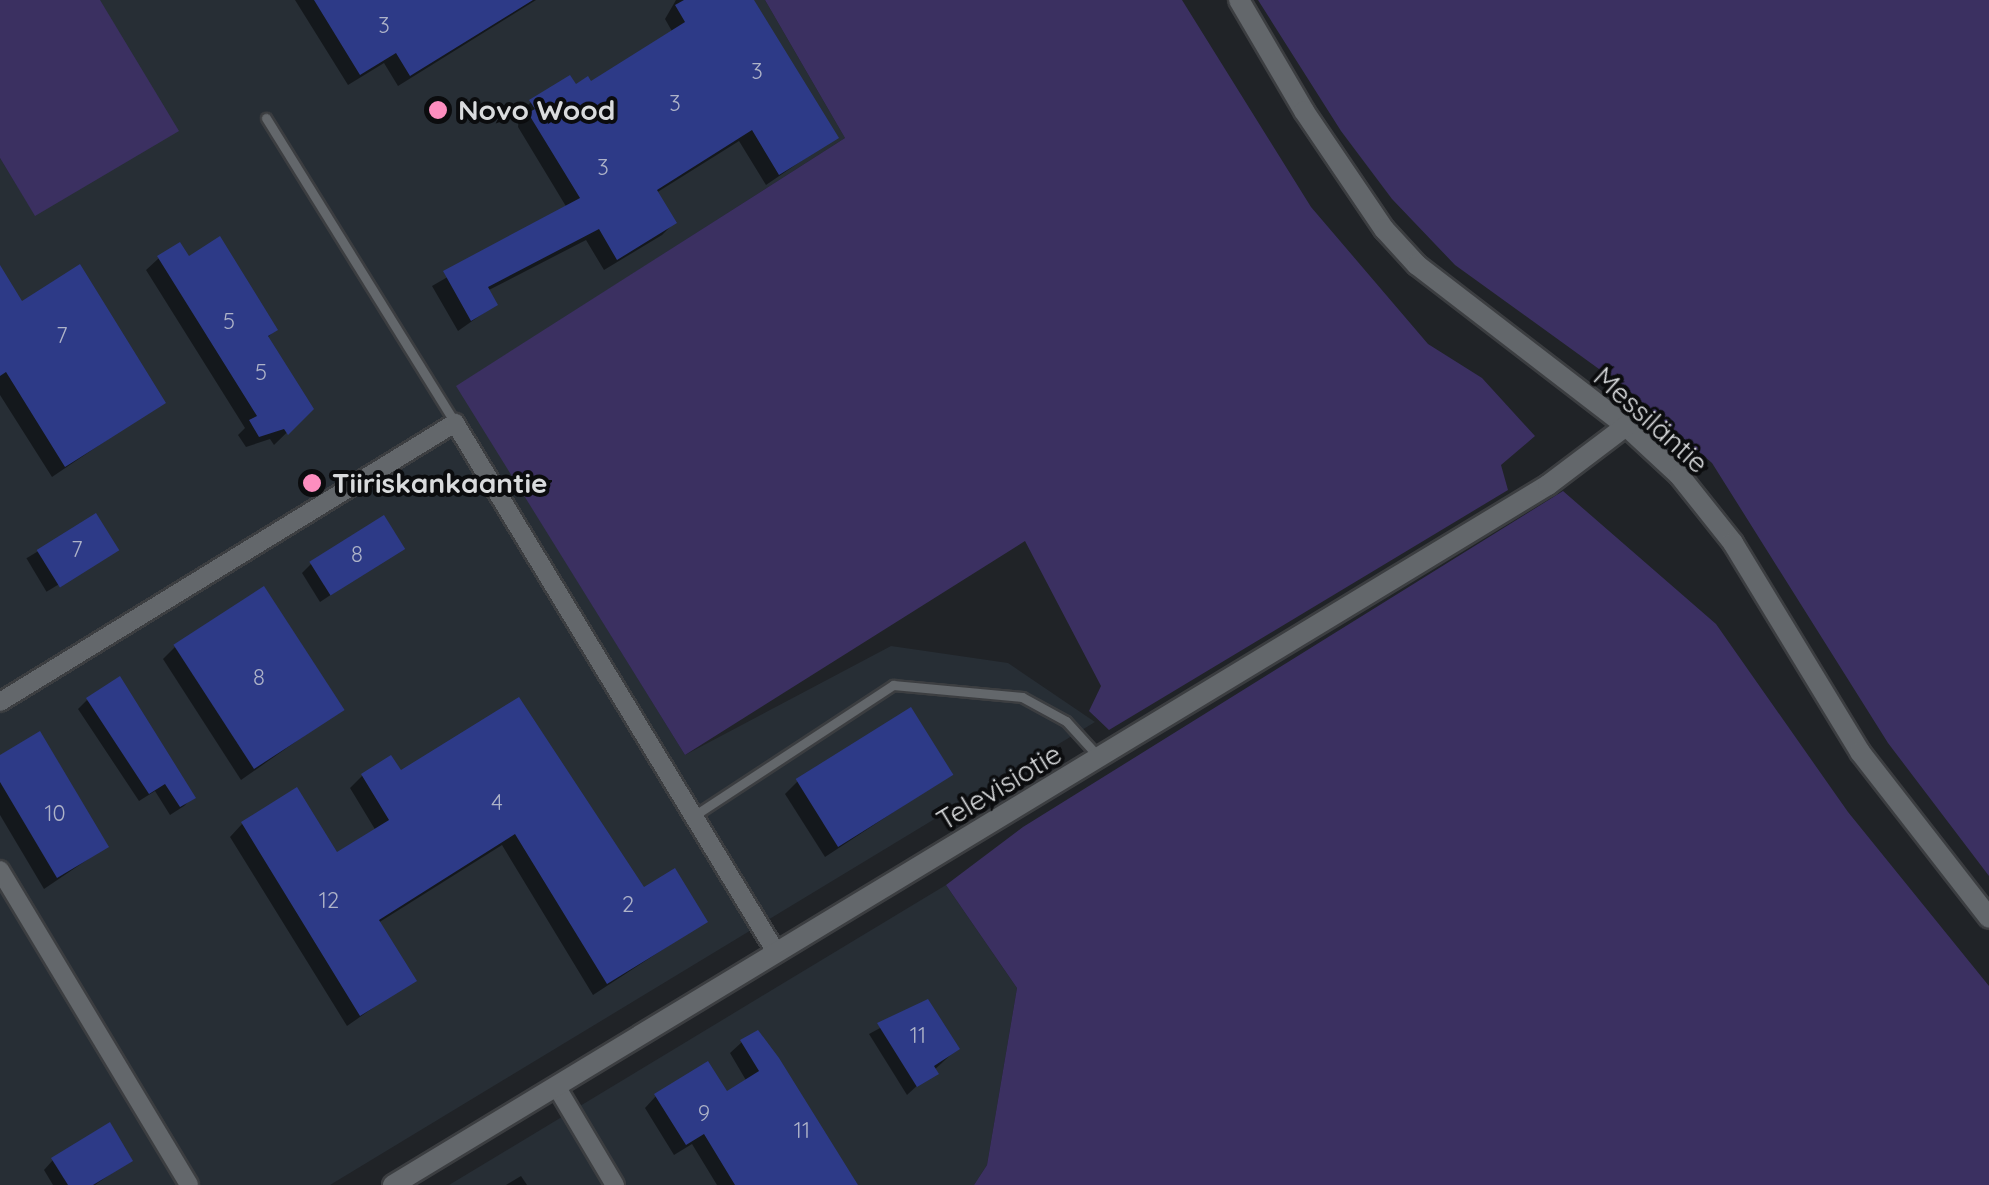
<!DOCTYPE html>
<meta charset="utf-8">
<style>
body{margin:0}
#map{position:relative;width:1989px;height:1185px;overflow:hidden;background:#202327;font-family:Quicksand,sans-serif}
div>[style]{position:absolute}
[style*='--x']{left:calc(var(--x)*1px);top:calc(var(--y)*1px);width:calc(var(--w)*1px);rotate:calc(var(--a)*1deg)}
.built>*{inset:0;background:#272e35}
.green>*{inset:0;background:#3b3061}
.shadow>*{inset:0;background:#0007;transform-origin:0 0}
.building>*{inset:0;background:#2d3a87;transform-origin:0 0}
.roads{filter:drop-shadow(2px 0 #3c3e41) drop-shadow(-2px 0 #3c3e41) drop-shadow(0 2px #3c3e41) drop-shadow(0 -2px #3c3e41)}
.service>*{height:9px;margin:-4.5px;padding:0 4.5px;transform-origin:4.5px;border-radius:4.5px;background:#63676b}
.minor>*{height:18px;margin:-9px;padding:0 9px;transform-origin:9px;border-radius:9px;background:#63676b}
.tertiary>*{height:20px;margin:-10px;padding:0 10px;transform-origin:10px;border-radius:10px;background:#63676b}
.dots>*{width:28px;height:28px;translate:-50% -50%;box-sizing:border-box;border:5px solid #0b0c0e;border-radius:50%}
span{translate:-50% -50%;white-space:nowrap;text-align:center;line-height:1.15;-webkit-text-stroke:8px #0b0c0e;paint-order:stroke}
.number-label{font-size:22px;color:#aeb3c8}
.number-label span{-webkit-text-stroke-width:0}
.poi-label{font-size:28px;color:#d9dbdd;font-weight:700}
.left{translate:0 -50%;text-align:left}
.street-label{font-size:28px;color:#d9dbdd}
</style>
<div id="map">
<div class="built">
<div style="clip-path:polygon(100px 0,765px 0,845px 138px,457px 386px,685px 755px,891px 646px,1008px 663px,1095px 722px,330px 1185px,0 1185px,0 158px,35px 215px)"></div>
<div style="clip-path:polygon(946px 885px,1017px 988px,987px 1165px,974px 1185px,449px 1185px)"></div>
</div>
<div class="green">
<div style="clip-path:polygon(0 0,100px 0,179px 131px,35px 216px,0 158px)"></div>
<div style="clip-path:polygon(765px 0,1182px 0,1311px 207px,1428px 344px,1482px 378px,1535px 436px,1501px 465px,1508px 490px,1109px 730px,1089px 711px,1101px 686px,1025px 541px,685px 755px,456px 386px,845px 138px)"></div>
<div style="clip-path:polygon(1258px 0,1989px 0,1989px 876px,1888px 743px,1712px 463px,1628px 390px,1455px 265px,1392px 199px,1341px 131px)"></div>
<div style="clip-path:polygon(1563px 491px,1716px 624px,1848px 812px,1989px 986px,1989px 1185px,974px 1185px,987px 1165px,1017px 988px,946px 885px,1023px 827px)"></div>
</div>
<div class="shadow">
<div style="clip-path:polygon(295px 0,536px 0,398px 86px,384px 63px,348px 85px)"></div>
<div style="clip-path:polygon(676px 0,751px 0,835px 138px,766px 185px,739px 141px,656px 193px,674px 223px,662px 235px,604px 270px,586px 240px,487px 291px,495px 305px,458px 331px,432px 286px,567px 208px,518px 127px,519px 114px,531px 102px,590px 85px,673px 33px,665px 19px)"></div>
<div style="clip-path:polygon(159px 258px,188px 259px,275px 330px,267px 338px,311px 409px,274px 445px,270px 439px,246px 447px,238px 435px,245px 428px,146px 270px)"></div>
<div style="clip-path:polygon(0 270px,21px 304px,163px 402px,52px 477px,0 395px)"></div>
<div style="left:95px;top:517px;width:39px;height:80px;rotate:59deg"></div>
<div style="clip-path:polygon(402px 548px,320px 602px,302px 573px,311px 564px)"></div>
<div style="clip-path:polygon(175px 647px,341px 710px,241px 780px,163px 659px)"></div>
<div style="clip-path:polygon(87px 700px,193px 797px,184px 806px,170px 815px,155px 791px,139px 801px,78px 709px)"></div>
<div style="clip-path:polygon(0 758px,106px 847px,44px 889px,0 815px)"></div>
<div style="clip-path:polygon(400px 774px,644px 890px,705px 922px,593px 995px,502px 845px,378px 923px,413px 980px,347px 1026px,230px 837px,242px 824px,336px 855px,376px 831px,350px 788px,362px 776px)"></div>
<div style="clip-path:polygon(950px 775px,825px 857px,785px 794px,798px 781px)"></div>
<div style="clip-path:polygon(928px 1002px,957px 1049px,907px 1095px,869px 1034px)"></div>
<div style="clip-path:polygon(742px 1042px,852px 1185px,717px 1185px,692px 1144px,674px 1155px,645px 1108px,656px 1096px,726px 1095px,747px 1082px,730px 1053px)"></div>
<div style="clip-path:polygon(53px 1160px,130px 1160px,95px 1185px,53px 1185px,44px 1170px)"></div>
<div style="clip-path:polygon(521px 1176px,527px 1185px,506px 1185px)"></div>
</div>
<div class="building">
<div style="clip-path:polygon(314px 0,533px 0,410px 76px,396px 53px,360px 75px)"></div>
<div style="clip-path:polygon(684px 0,754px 0,839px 138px,779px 175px,752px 130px,657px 190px,677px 223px,617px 260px,599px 229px,488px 287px,498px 305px,471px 321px,443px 271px,580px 198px,528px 113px,535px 109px,529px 100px,570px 75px,576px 84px,588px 76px,591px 81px,685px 22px,675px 5px)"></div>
<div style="clip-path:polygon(220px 236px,278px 330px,268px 336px,314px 409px,288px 435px,284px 429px,259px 437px,249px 420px,257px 416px,157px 256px,180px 242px,189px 256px)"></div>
<div style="clip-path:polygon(80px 264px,166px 403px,65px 467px,6px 372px,0 376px,0 265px,22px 301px)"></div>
<div style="left:96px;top:513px;width:44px;height:70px;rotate:58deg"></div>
<div style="left:384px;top:515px;width:40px;height:88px;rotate:58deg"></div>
<div style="left:264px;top:586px;width:148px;height:108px;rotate:57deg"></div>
<div style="clip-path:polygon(120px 676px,196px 798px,180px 807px,165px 784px,149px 794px,86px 698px)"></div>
<div style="clip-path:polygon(519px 697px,644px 887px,675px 868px,708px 922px,607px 984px,515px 834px,379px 920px,417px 981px,360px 1016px,241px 822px,297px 787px,337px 852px,389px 820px,361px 774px,391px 755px,401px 770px)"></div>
<div style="left:911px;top:707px;width:80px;height:136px;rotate:58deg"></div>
<div style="clip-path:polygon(40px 731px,109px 847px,57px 878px,0 782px,0 755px)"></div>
<div style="clip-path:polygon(928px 999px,960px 1049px,934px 1066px,939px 1074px,917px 1087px,877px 1023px)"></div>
<div style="clip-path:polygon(758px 1030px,779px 1058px,858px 1185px,735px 1185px,704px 1134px,686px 1145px,654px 1094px,708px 1061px,727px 1091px,759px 1071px,740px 1040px)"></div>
<div style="clip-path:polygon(110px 1122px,133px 1161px,93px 1185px,68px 1185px,51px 1158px)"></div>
</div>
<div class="roads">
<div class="service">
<div style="--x:266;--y:118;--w:359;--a:58.2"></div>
<div style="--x:695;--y:815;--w:237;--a:-33.3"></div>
<div style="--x:893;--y:685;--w:130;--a:5.3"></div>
<div style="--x:1022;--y:697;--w:50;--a:28.6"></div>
<div style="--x:1066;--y:721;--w:47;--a:47.6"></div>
</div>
<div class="minor">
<div style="--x:0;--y:702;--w:534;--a:-31.52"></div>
<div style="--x:455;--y:423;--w:619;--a:58.75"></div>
<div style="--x:0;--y:870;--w:367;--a:59"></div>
<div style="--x:556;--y:1086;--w:115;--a:59.2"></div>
</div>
<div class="tertiary">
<div style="--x:1239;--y:0;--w:129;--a:59.6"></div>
<div style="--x:1304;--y:111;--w:143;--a:55.9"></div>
<div style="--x:1384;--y:229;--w:49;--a:47.5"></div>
<div style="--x:1417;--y:265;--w:264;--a:37.6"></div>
<div style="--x:1626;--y:426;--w:72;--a:42.8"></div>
<div style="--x:1679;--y:475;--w:87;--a:51.5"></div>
<div style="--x:1733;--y:543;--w:245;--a:58.7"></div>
<div style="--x:1860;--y:752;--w:210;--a:52.1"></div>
<div style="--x:393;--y:1185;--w:1351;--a:-31.22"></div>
<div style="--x:1548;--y:485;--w:98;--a:-37.1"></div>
</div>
</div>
<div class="dots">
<div style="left:438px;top:110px;background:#fd8ebf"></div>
<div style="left:312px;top:483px;background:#fd8ebf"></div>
</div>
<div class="number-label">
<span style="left:384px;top:26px">3</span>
<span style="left:757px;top:72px">3</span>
<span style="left:675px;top:104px">3</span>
<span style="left:603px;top:168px">3</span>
<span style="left:229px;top:322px">5</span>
<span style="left:62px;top:336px">7</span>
<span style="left:261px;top:373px">5</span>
<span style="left:77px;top:550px">7</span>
<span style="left:357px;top:555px">8</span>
<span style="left:259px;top:678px">8</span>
<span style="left:497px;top:803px">4</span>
<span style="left:55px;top:814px">10</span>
<span style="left:329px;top:901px">12</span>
<span style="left:628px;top:905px">2</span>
<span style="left:918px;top:1036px">11</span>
<span style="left:704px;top:1114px">9</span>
<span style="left:802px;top:1131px">11</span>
</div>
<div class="poi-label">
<span class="left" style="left:458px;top:110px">Novo Wood</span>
<span class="left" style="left:332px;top:483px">Tiiriskankaantie</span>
</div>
<div class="street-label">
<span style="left:1651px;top:420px;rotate:42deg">Messiläntie</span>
<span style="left:999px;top:787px;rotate:-31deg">Televisiotie</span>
</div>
</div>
